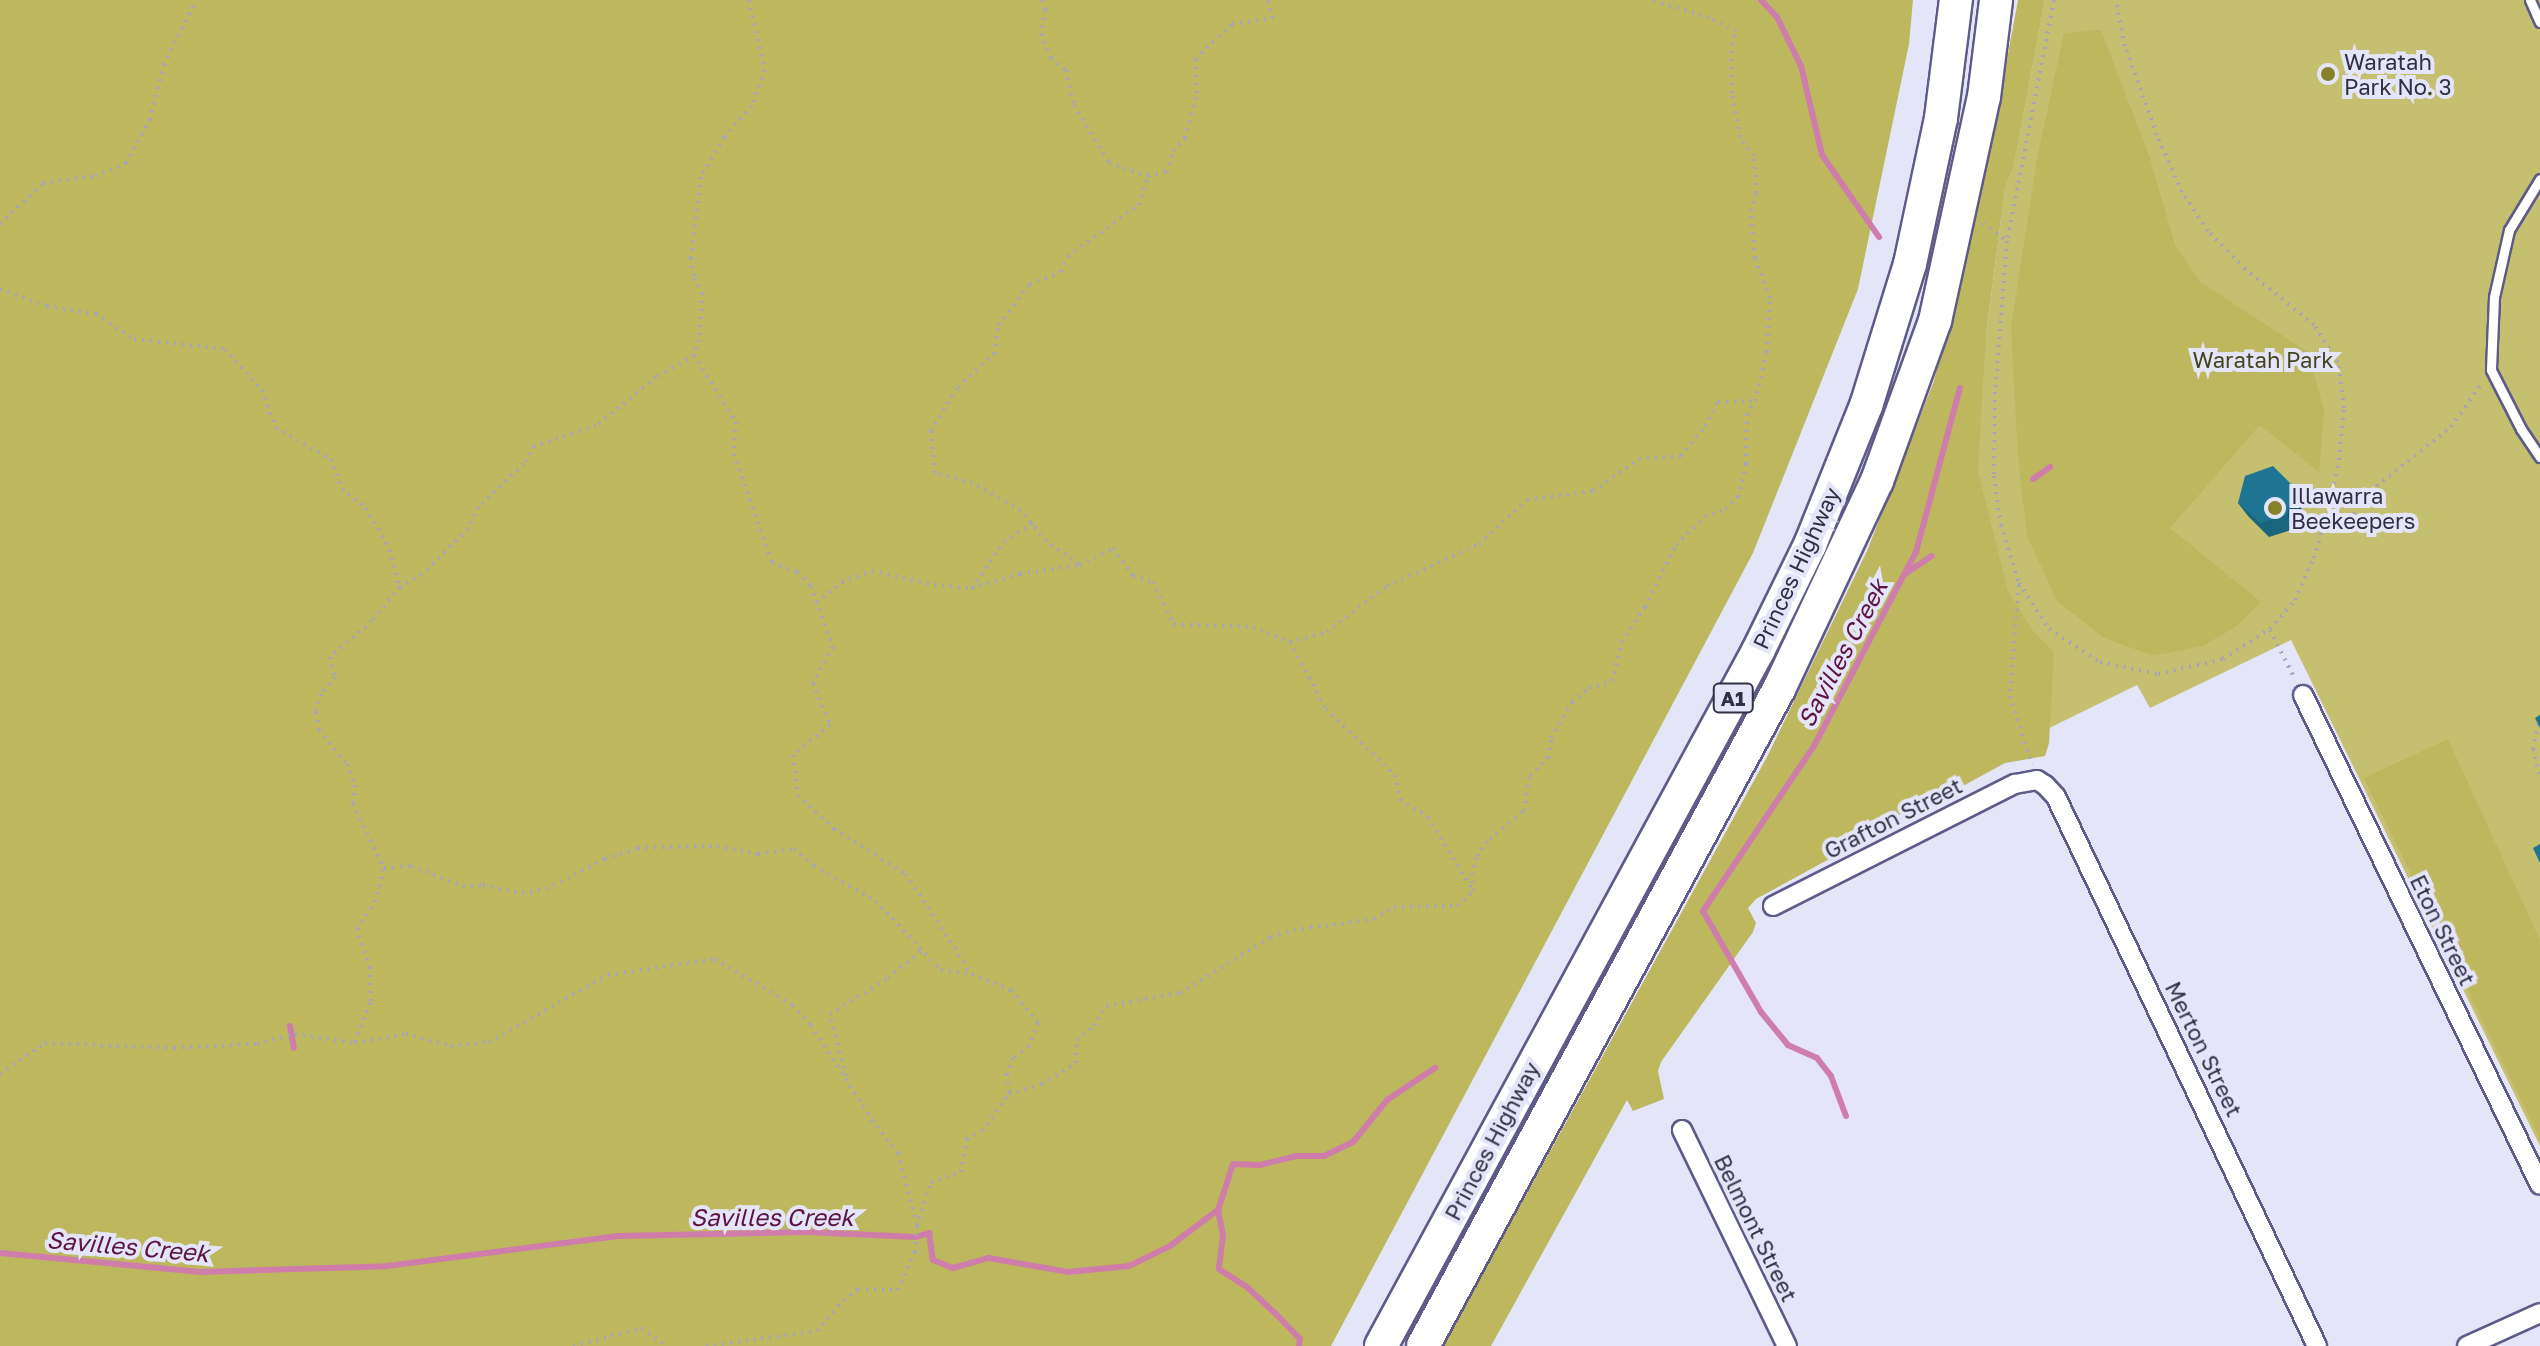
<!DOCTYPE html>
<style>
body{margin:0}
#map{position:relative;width:2540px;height:1346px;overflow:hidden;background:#e5e5fa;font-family:"Golos Text",sans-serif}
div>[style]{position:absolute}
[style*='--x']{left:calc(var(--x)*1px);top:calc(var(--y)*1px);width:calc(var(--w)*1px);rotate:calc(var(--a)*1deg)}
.green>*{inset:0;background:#c4c06f}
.forest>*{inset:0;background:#bdb85e}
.stream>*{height:6px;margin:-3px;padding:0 3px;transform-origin:3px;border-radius:3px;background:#cf7eab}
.path>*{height:4px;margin-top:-2px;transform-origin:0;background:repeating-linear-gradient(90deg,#a5a4b9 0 2px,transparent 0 8px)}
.roads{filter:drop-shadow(2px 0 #5e5b89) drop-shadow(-2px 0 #5e5b89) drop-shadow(0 2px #5e5b89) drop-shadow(0 -2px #5e5b89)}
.lane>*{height:9px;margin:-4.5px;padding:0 4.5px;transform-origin:4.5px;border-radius:4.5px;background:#fff}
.street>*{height:18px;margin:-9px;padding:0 9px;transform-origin:9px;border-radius:9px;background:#fff}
.highway>*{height:32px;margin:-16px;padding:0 16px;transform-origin:16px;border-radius:16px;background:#fff}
.wall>*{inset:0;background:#1a657e}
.shaded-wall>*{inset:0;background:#155267}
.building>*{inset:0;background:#1e7593}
.dots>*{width:22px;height:22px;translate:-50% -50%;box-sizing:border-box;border:4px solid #e5e5fa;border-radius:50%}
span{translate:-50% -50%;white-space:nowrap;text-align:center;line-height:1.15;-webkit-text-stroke:8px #e5e5fa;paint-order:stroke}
.shield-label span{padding:2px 6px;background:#e5e5fa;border:2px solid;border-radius:6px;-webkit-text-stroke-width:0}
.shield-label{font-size:20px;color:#302f43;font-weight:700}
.poi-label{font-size:22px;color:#302f43}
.left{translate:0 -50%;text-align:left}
.park-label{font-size:22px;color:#47451e}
.street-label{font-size:22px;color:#302f43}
.water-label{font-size:24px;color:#5c1441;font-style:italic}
</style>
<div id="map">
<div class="green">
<div style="clip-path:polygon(2045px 0,2540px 0,2540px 1146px,2291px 640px,2150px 708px,2137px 685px,1994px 755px,1945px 520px,1986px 335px,2005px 189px,2014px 164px)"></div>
</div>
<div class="forest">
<div style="clip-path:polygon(0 0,1913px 0,1909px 44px,1858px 289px,1753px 553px,1331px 1346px,0 1346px)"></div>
<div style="clip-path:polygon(2018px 0,2045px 0,2014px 165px,2005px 189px,1986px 335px,1978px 471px,2008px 591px,2033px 631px,2054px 652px,2049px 743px,2045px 756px,2005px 763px,1756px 899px,1748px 908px,1756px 923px,1753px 932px,1661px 1062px,1658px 1071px,1664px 1099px,1633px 1111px,1627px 1100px,1491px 1346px,1443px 1346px,1767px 757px,1867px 551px,1934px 381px,1993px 135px)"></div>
<div style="clip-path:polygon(2101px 30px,2150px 158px,2175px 245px,2200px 282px,2308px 352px,2324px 410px,2319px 472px,2260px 425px,2170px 528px,2261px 602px,2237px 626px,2203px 646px,2154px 656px,2104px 638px,2057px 601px,2027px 536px,2018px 459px,2011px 327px,2037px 159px,2064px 33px)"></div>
<div style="clip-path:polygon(2448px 739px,2540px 940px,2540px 1139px,2364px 778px)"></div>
</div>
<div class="stream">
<div style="--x:1761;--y:0;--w:23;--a:47"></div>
<div style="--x:1777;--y:17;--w:55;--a:63.9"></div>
<div style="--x:1801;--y:66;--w:91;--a:76.7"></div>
<div style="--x:1822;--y:155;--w:100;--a:55.2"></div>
<div style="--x:2033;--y:479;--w:21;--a:-35"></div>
<div style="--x:1905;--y:574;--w:32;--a:-34"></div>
<div style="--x:290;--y:1026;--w:22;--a:80"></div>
<div style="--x:1846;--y:1116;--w:43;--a:-110.6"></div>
<div style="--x:1831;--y:1076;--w:23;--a:-128"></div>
<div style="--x:1817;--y:1058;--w:32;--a:-156"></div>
<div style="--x:1788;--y:1045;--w:43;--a:-129.3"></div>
<div style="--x:1761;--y:1012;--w:116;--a:-119.9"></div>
<div style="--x:1703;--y:911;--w:199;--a:-56.1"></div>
<div style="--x:1814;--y:746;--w:219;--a:-62.3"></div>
<div style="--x:1916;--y:552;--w:170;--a:-75"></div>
<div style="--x:1218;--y:1210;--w:25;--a:79"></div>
<div style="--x:1223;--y:1235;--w:34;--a:97"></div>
<div style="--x:1219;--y:1269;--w:35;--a:33"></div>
<div style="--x:1248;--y:1288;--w:37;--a:43"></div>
<div style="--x:1275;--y:1313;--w:36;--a:46"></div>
<div style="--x:1300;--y:1339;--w:7;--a:98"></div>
<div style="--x:0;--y:1253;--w:202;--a:5.4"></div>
<div style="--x:201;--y:1272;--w:186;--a:-1.8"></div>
<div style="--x:387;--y:1266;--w:233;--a:-7.4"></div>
<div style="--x:618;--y:1236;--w:188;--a:-1.2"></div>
<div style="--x:806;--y:1232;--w:110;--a:2.6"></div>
<div style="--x:916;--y:1237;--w:14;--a:-17"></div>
<div style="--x:929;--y:1233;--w:27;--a:82"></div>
<div style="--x:933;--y:1260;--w:22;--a:22"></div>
<div style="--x:953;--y:1268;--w:37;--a:-16"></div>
<div style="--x:989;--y:1258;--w:80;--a:10"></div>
<div style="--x:1068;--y:1272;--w:61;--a:-5.6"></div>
<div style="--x:1129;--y:1266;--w:46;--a:-26"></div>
<div style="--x:1170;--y:1246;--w:60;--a:-36.9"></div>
<div style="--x:1218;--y:1210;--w:48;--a:-71.9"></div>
<div style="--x:1233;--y:1164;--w:27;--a:2"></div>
<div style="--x:1260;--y:1165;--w:36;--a:-14"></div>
<div style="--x:1295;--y:1156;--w:29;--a:0"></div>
<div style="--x:1324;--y:1156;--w:32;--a:-26"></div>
<div style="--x:1353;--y:1142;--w:54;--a:-51"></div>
<div style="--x:1387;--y:1100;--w:58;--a:-33.7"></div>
</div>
<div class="path">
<div style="--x:749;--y:0;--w:72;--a:77.1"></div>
<div style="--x:765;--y:70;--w:38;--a:110"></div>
<div style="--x:752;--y:106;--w:42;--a:132.1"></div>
<div style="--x:724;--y:137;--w:46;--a:119.9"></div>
<div style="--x:701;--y:177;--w:82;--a:97"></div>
<div style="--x:691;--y:258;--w:20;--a:81"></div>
<div style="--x:694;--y:278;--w:17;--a:59"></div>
<div style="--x:703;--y:293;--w:47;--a:94.9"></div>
<div style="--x:699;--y:340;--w:16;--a:108"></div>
<div style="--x:694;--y:355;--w:44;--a:149.9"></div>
<div style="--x:656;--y:377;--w:77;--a:140.8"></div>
<div style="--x:596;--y:426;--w:65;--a:162.1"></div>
<div style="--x:534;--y:446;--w:21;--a:119"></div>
<div style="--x:524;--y:464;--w:63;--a:136.9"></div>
<div style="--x:478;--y:507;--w:24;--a:114"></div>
<div style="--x:468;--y:529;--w:64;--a:135.6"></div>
<div style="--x:422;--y:574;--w:26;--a:149"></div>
<div style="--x:400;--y:587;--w:44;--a:129.5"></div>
<div style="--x:372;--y:621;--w:55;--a:139.4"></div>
<div style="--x:330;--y:657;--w:21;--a:76"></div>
<div style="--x:335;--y:677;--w:22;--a:129"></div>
<div style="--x:321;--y:694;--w:19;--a:106"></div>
<div style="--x:316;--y:712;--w:18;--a:81"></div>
<div style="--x:319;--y:730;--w:44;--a:50.5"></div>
<div style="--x:347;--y:764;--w:22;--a:69"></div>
<div style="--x:355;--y:785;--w:19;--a:96"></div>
<div style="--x:353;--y:804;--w:71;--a:64.2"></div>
<div style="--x:384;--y:868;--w:27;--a:-4"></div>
<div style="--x:411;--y:866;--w:56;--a:21"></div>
<div style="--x:463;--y:886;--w:20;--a:-3"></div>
<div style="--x:483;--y:885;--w:40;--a:12"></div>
<div style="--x:522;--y:893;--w:24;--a:-9"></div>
<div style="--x:546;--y:889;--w:66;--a:-27"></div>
<div style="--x:605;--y:859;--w:35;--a:-18"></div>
<div style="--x:638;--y:848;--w:79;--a:-1.5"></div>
<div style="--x:717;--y:846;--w:42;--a:11"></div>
<div style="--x:758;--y:854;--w:36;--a:-8"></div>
<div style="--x:794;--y:849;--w:26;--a:40"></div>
<div style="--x:814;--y:866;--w:71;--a:29.4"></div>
<div style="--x:876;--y:901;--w:95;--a:46.7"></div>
<div style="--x:941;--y:970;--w:31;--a:7"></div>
<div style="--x:972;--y:974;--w:42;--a:22.3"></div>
<div style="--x:1011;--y:990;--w:43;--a:50.7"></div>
<div style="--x:1038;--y:1023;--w:25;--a:111"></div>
<div style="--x:1029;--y:1046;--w:20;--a:143"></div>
<div style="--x:1013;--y:1058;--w:17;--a:111"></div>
<div style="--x:1007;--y:1074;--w:20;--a:84"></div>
<div style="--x:1042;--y:0;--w:11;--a:68"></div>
<div style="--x:1046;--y:10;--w:25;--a:102"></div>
<div style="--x:1041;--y:34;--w:26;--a:67"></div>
<div style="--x:1051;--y:58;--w:19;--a:39"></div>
<div style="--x:1066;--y:70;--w:36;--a:77"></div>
<div style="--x:1074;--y:105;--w:68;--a:58.9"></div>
<div style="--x:1109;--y:163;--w:41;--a:18.4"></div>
<div style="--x:1148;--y:176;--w:19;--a:-12"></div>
<div style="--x:1167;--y:172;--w:22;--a:-74"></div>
<div style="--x:1173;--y:151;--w:18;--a:-47"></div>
<div style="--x:1185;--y:138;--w:47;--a:-75.1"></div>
<div style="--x:1197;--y:93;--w:34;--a:-93"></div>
<div style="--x:1195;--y:59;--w:51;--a:-43.4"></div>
<div style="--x:1232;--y:24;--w:41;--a:-8.3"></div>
<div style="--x:1273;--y:18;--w:19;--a:-106"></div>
<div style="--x:2054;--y:0;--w:246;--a:101"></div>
<div style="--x:2007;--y:241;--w:151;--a:94.5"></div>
<div style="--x:1995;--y:392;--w:84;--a:90.7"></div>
<div style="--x:1994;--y:476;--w:49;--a:81.9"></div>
<div style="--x:2001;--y:525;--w:61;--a:72.8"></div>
<div style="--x:2019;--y:583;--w:55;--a:56.9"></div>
<div style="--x:2049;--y:629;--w:61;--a:32.9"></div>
<div style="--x:2100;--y:662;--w:59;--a:11.7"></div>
<div style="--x:2158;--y:674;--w:67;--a:-13"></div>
<div style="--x:2223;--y:659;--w:56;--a:-32.6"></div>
<div style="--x:2270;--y:629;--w:38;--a:-49"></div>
<div style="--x:2295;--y:600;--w:46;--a:-65.7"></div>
<div style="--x:2314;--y:558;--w:45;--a:-73.2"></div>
<div style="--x:2327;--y:515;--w:56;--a:-77.7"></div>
<div style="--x:2339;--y:460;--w:52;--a:-84.5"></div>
<div style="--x:2344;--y:408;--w:46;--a:-97.4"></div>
<div style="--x:2338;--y:362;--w:44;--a:-123"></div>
<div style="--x:2314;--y:325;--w:89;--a:-140.9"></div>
<div style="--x:2245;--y:269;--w:53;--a:-134.2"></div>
<div style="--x:2208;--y:231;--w:47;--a:-123.7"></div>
<div style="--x:2182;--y:192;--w:62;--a:-113.7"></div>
<div style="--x:2157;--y:135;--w:95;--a:-109.8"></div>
<div style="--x:2125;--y:46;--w:47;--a:-101.1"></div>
<div style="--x:1983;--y:223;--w:30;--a:37"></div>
<div style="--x:0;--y:224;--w:59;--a:-43.6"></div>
<div style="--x:43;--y:183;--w:52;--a:-7.7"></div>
<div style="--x:95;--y:176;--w:34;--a:-23"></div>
<div style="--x:126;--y:163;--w:49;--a:-60.8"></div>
<div style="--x:150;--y:120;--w:57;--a:-75.7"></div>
<div style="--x:164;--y:65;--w:72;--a:-63.8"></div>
<div style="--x:0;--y:289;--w:50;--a:19.9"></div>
<div style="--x:47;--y:306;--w:50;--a:9.3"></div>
<div style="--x:96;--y:314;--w:45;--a:33.3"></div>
<div style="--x:134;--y:339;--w:92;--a:6.3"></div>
<div style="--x:225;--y:349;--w:55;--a:47.9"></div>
<div style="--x:262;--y:390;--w:40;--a:69.8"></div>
<div style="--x:276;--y:428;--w:63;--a:29.4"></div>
<div style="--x:331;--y:459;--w:32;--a:70"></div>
<div style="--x:342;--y:489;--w:31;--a:38"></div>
<div style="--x:366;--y:508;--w:48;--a:60.3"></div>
<div style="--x:390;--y:550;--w:38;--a:75"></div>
<div style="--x:694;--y:355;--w:79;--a:57.9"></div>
<div style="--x:736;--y:422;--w:32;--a:94"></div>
<div style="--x:734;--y:454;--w:115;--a:70.8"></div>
<div style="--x:772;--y:563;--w:28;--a:19"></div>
<div style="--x:798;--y:572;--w:19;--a:47"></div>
<div style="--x:811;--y:586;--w:65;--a:70.2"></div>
<div style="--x:833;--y:647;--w:41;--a:119.1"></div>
<div style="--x:813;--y:683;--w:45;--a:68"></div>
<div style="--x:830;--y:725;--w:48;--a:141"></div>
<div style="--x:793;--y:755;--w:40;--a:82.9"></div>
<div style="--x:798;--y:795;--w:50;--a:43.4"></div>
<div style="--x:834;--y:829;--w:85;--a:32"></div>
<div style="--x:906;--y:874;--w:118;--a:56.7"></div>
<div style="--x:2327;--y:515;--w:24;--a:15"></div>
<div style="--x:2350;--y:521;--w:29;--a:-61"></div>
<div style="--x:2364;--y:496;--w:111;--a:-38.4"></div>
<div style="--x:2451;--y:427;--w:54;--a:-54.8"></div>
<div style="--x:1079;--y:564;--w:40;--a:-145.1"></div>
<div style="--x:1046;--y:541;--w:40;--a:-129"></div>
<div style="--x:1021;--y:510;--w:56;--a:-151.1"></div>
<div style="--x:972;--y:483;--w:38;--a:-165"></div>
<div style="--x:935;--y:473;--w:42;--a:-95.4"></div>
<div style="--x:931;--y:431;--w:52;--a:-58.5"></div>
<div style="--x:958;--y:387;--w:49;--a:-42.5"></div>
<div style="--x:994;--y:354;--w:29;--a:-80"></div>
<div style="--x:999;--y:325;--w:51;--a:-52.9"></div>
<div style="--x:1030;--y:284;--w:33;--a:-21"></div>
<div style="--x:1061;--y:272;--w:17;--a:-66"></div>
<div style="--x:1068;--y:256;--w:87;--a:-35.7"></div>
<div style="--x:1139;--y:205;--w:30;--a:-73"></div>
<div style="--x:2019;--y:585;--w:111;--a:94.6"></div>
<div style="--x:2010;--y:696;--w:72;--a:72.3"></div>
<div style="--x:972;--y:588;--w:56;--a:-55.2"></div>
<div style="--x:1004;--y:542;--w:35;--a:-33"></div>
<div style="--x:817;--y:603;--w:33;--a:-40"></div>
<div style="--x:842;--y:582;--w:32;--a:-20"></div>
<div style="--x:872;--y:571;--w:64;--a:12.7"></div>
<div style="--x:934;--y:585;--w:38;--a:5"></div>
<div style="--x:972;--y:588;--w:50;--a:-16.3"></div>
<div style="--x:1020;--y:574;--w:61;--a:-8.5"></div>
<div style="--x:1080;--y:565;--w:37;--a:-27"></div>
<div style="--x:1113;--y:548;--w:34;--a:54"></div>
<div style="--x:1133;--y:576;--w:21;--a:17"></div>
<div style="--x:1153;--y:582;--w:47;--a:63.4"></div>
<div style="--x:1174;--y:624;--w:79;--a:2.2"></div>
<div style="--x:1253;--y:627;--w:40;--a:22"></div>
<div style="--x:1290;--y:642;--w:38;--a:-15"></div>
<div style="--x:1327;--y:632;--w:76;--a:-37.5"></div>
<div style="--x:1387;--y:586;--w:101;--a:-24.5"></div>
<div style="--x:1479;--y:544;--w:65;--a:-42.5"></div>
<div style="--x:1527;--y:500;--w:67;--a:-7.8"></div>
<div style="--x:1593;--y:491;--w:56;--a:-34.8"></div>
<div style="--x:1639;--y:459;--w:42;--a:-4.1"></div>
<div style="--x:1681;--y:456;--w:38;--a:-51"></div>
<div style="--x:1705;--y:426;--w:27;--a:-62"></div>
<div style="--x:1718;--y:402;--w:37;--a:-2"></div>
<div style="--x:2270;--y:630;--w:55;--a:63"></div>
<div style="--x:1290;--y:642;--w:76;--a:61.8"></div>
<div style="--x:1326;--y:709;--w:95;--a:43.7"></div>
<div style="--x:1395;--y:775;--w:25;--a:79"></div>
<div style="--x:1400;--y:800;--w:33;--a:31"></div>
<div style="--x:1428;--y:817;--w:84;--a:58.6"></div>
<div style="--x:2540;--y:716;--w:34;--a:102"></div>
<div style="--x:2533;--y:749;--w:30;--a:76"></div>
<div style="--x:355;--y:1042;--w:44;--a:-68.7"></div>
<div style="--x:371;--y:1001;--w:33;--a:-92"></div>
<div style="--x:370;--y:968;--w:41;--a:-108.4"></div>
<div style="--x:357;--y:929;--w:32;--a:-56"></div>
<div style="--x:375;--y:902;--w:35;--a:-75"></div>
<div style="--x:0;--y:1074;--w:55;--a:-34.6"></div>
<div style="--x:45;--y:1043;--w:129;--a:2.2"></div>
<div style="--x:174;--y:1048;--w:83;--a:-2.8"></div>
<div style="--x:257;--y:1044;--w:39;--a:-15"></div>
<div style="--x:295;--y:1034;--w:61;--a:8.5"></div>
<div style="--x:355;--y:1043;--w:52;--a:-10"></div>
<div style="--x:406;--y:1034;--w:47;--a:14.9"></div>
<div style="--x:451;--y:1046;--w:38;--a:-6"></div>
<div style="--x:489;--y:1042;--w:137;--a:-29.4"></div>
<div style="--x:608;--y:975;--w:108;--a:-8.5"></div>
<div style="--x:715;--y:959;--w:91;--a:30.5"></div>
<div style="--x:793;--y:1005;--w:27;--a:48"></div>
<div style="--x:811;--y:1025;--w:113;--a:57.3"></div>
<div style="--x:872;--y:1120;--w:42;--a:51.8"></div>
<div style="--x:898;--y:1153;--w:73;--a:75"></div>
<div style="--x:846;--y:1076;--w:64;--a:-104.5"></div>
<div style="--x:830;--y:1014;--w:68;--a:-31.8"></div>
<div style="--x:888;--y:978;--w:45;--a:-38.7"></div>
<div style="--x:573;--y:1346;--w:71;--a:-14.6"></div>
<div style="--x:642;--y:1328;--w:30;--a:37"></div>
<div style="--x:706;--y:1346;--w:112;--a:-7.7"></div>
<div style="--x:817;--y:1331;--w:33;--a:-50"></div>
<div style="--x:838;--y:1306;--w:26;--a:-40"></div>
<div style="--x:858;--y:1289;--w:40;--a:1.4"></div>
<div style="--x:898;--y:1290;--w:42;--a:-65.9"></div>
<div style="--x:915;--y:1252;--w:26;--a:-86"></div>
<div style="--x:917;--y:1226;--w:46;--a:-72.3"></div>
<div style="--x:931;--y:1182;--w:32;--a:-18"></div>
<div style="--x:961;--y:1172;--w:34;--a:-80"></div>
<div style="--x:967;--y:1139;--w:17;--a:-28"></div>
<div style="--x:982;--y:1131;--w:46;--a:-53.9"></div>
<div style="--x:1009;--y:1094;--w:34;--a:-17"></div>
<div style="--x:1042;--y:1084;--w:40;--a:-32"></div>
<div style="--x:1076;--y:1063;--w:23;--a:-88"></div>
<div style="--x:1077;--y:1040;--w:22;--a:-39"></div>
<div style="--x:1094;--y:1026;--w:23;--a:-59"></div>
<div style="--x:1106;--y:1006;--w:75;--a:-10"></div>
<div style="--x:1180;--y:993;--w:107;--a:-31.6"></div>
<div style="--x:1271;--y:937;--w:24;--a:-17"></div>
<div style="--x:1294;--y:930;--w:81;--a:-7.8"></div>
<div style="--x:1374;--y:919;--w:23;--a:-31"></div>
<div style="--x:1394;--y:907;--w:64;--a:-0.9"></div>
<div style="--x:1458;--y:906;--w:21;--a:-45"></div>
<div style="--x:1473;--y:891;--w:16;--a:-94"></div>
<div style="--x:1472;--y:875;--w:20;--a:-75"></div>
<div style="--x:1477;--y:856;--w:21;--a:-53"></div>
<div style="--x:1490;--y:839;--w:44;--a:-39.5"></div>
<div style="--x:1524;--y:811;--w:36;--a:-81"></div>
<div style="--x:1530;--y:775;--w:25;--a:-43"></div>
<div style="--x:1548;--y:758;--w:20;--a:-81"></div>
<div style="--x:1551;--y:738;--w:42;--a:-59.7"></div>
<div style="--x:1572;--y:702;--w:22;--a:-39"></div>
<div style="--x:1589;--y:688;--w:24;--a:-17"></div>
<div style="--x:1612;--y:681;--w:40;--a:-75.6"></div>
<div style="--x:1622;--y:642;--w:42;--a:-56.7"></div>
<div style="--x:1645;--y:607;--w:69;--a:-63.4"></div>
<div style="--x:1676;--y:545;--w:40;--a:-44"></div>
<div style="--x:1705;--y:517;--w:22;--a:-22"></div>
<div style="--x:1725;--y:509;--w:18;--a:-43"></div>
<div style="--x:1738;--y:497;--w:34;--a:-76"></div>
<div style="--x:1746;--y:464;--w:49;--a:-88.8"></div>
<div style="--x:1747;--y:415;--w:16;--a:-60"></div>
<div style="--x:1755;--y:401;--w:50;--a:-76.2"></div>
<div style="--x:1767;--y:352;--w:54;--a:-86.8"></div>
<div style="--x:1770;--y:298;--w:43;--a:-110.6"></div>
<div style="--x:1755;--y:258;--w:47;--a:-94.9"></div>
<div style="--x:1751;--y:211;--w:19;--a:-72"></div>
<div style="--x:1757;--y:193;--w:37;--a:-95"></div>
<div style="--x:1754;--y:156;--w:24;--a:-126"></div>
<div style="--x:1740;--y:137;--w:45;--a:-100.3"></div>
<div style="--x:1732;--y:93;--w:40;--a:-91.4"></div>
<div style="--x:1731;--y:53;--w:23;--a:-77"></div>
<div style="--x:1736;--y:31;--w:30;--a:-154"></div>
<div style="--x:1709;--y:18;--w:60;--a:-162.5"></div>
</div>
<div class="roads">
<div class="lane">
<div style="--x:2530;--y:0;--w:24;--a:66"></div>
<div style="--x:2540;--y:179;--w:60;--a:121.3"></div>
<div style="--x:2509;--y:230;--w:69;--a:102.6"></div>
<div style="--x:2494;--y:297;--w:73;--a:92.4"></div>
<div style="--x:2491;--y:370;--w:66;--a:63"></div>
<div style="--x:2521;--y:429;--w:34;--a:56"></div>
</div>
<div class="street">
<div style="--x:2303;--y:695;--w:544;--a:64.19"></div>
<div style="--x:1773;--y:906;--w:271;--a:-26.8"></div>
<div style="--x:2015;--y:784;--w:22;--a:-10"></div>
<div style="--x:2037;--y:780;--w:9;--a:32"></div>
<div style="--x:2045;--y:785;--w:16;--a:47"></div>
<div style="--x:2056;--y:797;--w:608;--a:64.57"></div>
<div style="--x:1682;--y:1130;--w:240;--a:64.1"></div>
<div style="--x:2467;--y:1346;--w:80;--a:-24.3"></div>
</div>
<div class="highway">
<div style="--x:1381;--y:1346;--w:791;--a:-61.52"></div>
<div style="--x:1758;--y:651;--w:118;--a:-63.9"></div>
<div style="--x:1810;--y:545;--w:150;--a:-68.1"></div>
<div style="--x:1866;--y:406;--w:149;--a:-72.8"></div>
<div style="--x:1910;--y:264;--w:149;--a:-78"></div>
<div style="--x:1941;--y:118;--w:119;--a:-82.8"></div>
<div style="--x:1423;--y:1346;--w:747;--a:-61.55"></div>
<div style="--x:1779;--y:689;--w:230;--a:-64.8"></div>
<div style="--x:1877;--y:481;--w:170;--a:-70.1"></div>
<div style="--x:1935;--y:321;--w:229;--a:-77.7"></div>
<div style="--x:1984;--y:97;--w:98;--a:-82.9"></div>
</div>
</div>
<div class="wall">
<div style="clip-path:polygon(2303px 500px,2297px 528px,2269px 537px,2248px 516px,2238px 503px)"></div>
</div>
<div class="shaded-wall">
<div style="clip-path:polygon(2294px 487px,2303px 500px,2297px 528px,2287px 515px)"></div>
</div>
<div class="building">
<div style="clip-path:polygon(2273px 466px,2294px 487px,2287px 515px,2260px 523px,2238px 503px,2245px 476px)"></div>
<div style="clip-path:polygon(2540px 715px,2540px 728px,2535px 718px)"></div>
<div style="clip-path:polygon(2540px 844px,2540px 863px,2533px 848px)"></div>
</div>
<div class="dots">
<div style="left:2328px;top:74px;background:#858128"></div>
<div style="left:2275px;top:508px;background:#858128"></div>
</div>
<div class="shield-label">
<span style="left:1733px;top:698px">A1</span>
</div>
<div class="poi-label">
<span class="left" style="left:2344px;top:74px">Waratah<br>Park No. 3</span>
<span class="left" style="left:2291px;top:508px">Illawarra<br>Beekeepers</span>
</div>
<div class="park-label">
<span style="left:2263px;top:360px">Waratah Park</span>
</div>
<div class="street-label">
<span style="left:1796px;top:568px;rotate:-65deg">Princes Highway</span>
<span style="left:1893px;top:818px;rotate:-27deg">Grafton Street</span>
<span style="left:2443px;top:930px;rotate:64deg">Eton Street</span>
<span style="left:2204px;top:1049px;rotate:64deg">Merton Street</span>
<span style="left:1492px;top:1141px;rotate:-62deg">Princes Highway</span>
<span style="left:1756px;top:1228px;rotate:64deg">Belmont Street</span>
</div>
<div class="water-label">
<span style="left:1842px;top:653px;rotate:-62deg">Savilles Creek</span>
<span style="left:772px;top:1217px">Savilles Creek</span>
<span style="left:128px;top:1246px;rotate:5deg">Savilles Creek</span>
</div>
</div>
